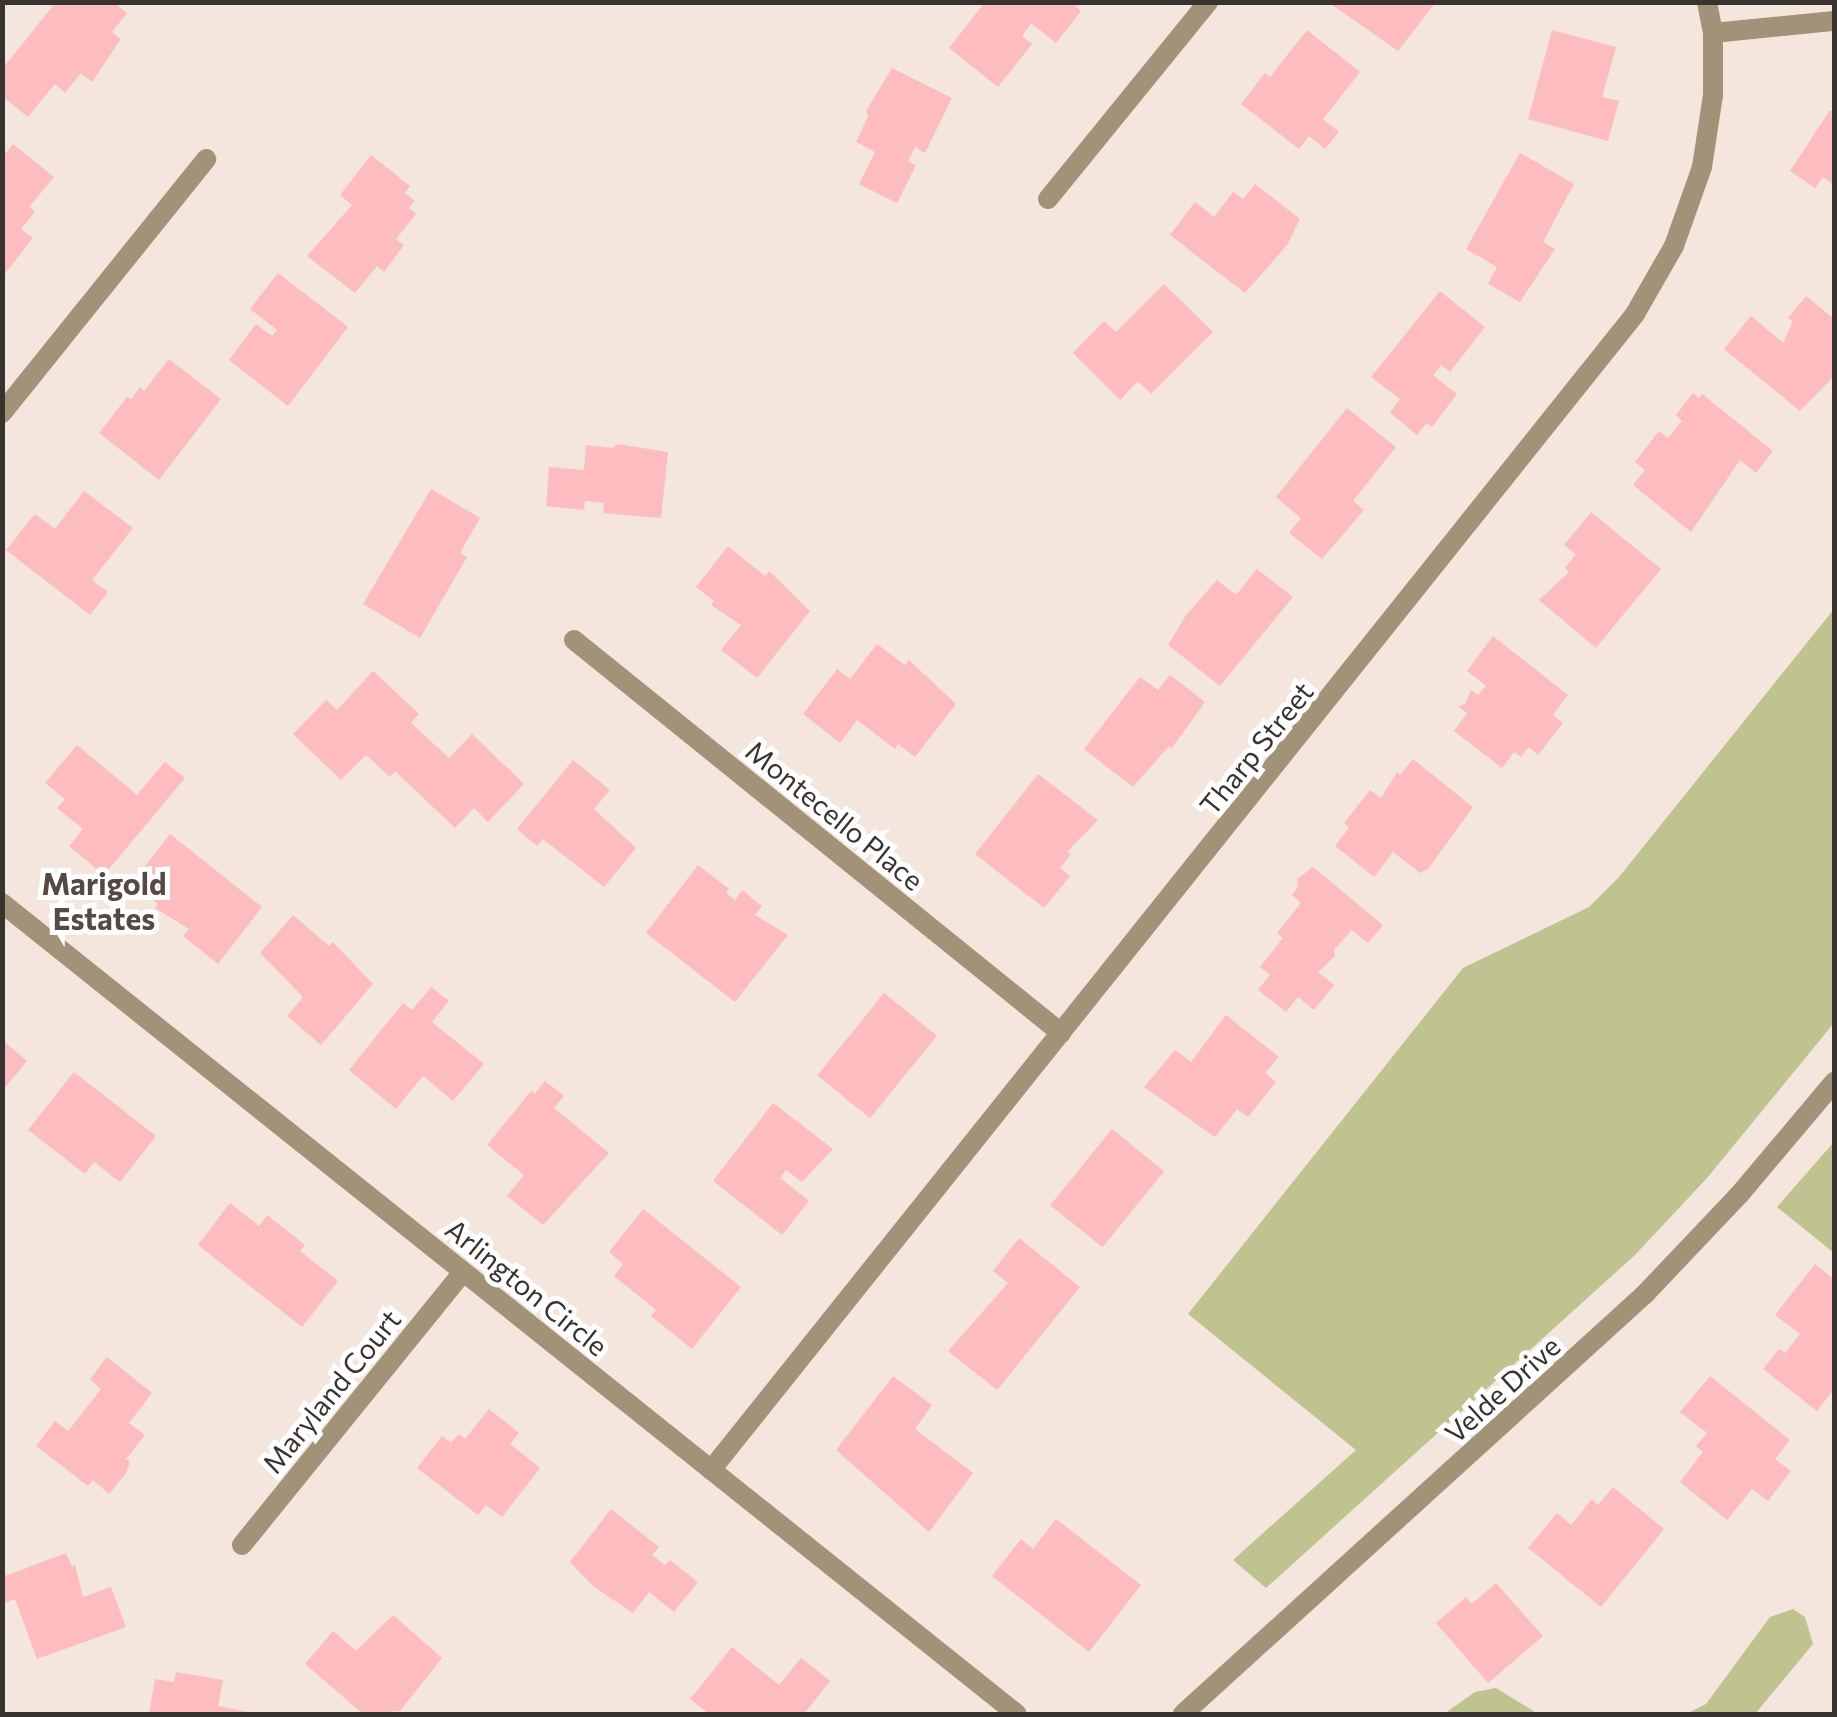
<!DOCTYPE html>
<style>
body{margin:0}
#map{position:relative;width:1837px;height:1717px;overflow:hidden;background:#f4e5dd;font-family:Commissioner,sans-serif}
div>[style]{position:absolute}
[style*='--x']{left:calc(var(--x)*1px);top:calc(var(--y)*1px);width:calc(var(--w)*1px);rotate:calc(var(--a)*1deg)}
.green>*{inset:0;background:#bec390}
.building>*{inset:0;background:#fdbcbf;transform-origin:0 0}
.street>*{height:20px;margin:-10px;padding:0 10px;transform-origin:10px;border-radius:10px;background:#a29278}
span{translate:-50% -50%;white-space:nowrap;text-align:center;line-height:1.15;-webkit-text-stroke:10px #fff;paint-order:stroke}
.street-label{font-size:28px;color:#393330}
.neighbourhood-label{font-size:30px;color:#554942;font-weight:700}
.frame{position:absolute;inset:0;border:5px solid #393330;pointer-events:none}
</style>
<div id="map">
<div class="green">
<div style="clip-path:polygon(1834px 609px,1834px 1023px,1707px 1178px,1635px 1255px,1266px 1588px,1233px 1560px,1356px 1450px,1188px 1314px,1463px 968px,1589px 907px,1619px 877px)"></div>
<div style="clip-path:polygon(1834px 1142px,1834px 1253px,1777px 1207px)"></div>
<div style="clip-path:polygon(1793px 1609px,1805px 1617px,1813px 1644px,1755px 1714px,1686px 1714px,1706px 1704px,1770px 1617px)"></div>
<div style="clip-path:polygon(1496px 1688px,1538px 1714px,1444px 1714px,1475px 1692px)"></div>
</div>
<div class="building">
<div style="clip-path:polygon(56px 2px,113px 2px,127px 13px,112px 32px,121px 39px,92px 82px,81px 73px,65px 93px,55px 84px,28px 117px,2px 96px,2px 69px)"></div>
<div style="clip-path:polygon(985px 2px,1071px 2px,1081px 11px,1056px 43px,1031px 23px,1022px 36px,1032px 44px,998px 87px,949px 48px)"></div>
<div style="clip-path:polygon(1328px 2px,1436px 2px,1398px 51px)"></div>
<div style="clip-path:polygon(1307px 30px,1360px 72px,1323px 119px,1339px 132px,1325px 149px,1309px 136px,1299px 149px,1241px 104px,1265px 73px,1270px 77px)"></div>
<div style="clip-path:polygon(1552px 30px,1616px 47px,1602px 97px,1619px 101px,1608px 141px,1528px 119px)"></div>
<div style="clip-path:polygon(892px 68px,952px 98px,925px 153px,915px 147px,908px 161px,916px 165px,897px 203px,859px 184px,875px 152px,856px 142px,868px 116px,866px 111px)"></div>
<div style="clip-path:polygon(1830px 110px,1834px 113px,1834px 185px,1823px 177px,1815px 188px,1790px 171px)"></div>
<div style="clip-path:polygon(13px 144px,54px 177px,29px 207px,35px 212px,21px 229px,33px 238px,2px 277px,2px 158px)"></div>
<div style="clip-path:polygon(1520px 153px,1574px 184px,1543px 242px,1555px 249px,1520px 302px,1488px 284px,1497px 267px,1466px 249px)"></div>
<div style="clip-path:polygon(371px 155px,410px 186px,405px 193px,415px 201px,409px 208px,416px 214px,396px 239px,404px 245px,384px 272px,377px 266px,355px 293px,307px 256px,352px 205px,340px 195px)"></div>
<div style="clip-path:polygon(1255px 184px,1300px 219px,1287px 245px,1245px 293px,1170px 235px,1195px 202px,1214px 217px,1233px 192px,1243px 199px)"></div>
<div style="clip-path:polygon(278px 273px,348px 327px,288px 406px,229px 360px,256px 324px,272px 336px,277px 330px,250px 309px)"></div>
<div style="clip-path:polygon(1164px 284px,1213px 332px,1151px 394px,1138px 381px,1120px 400px,1073px 353px,1104px 321px,1116px 332px)"></div>
<div style="clip-path:polygon(1440px 291px,1485px 327px,1450px 372px,1441px 365px,1433px 375px,1457px 394px,1432px 427px,1427px 423px,1417px 435px,1390px 413px,1400px 399px,1371px 377px)"></div>
<div style="clip-path:polygon(1806px 296px,1834px 319px,1834px 368px,1832px 378px,1800px 411px,1724px 349px,1751px 316px,1783px 343px,1793px 321px,1788px 318px)"></div>
<div style="clip-path:polygon(169px 359px,221px 399px,159px 480px,99px 433px,127px 397px,131px 399px,140px 387px,144px 391px)"></div>
<div style="clip-path:polygon(1693px 393px,1699px 398px,1702px 394px,1773px 451px,1756px 473px,1740px 460px,1691px 532px,1633px 485px,1645px 470px,1635px 462px,1659px 431px,1668px 438px,1682px 421px,1676px 415px)"></div>
<div style="clip-path:polygon(1347px 408px,1396px 447px,1353px 501px,1364px 510px,1322px 559px,1289px 533px,1301px 518px,1276px 497px)"></div>
<div style="clip-path:polygon(617px 444px,668px 452px,661px 518px,603px 513px,604px 503px,585px 501px,584px 510px,546px 506px,549px 467px,584px 470px,586px 445px,613px 448px)"></div>
<div style="clip-path:polygon(431px 489px,480px 518px,460px 553px,467px 557px,420px 638px,363px 604px)"></div>
<div style="clip-path:polygon(84px 491px,133px 528px,92px 580px,108px 592px,90px 615px,6px 550px,35px 514px,55px 529px)"></div>
<div style="clip-path:polygon(1591px 512px,1661px 569px,1596px 648px,1539px 600px,1569px 572px,1565px 568px,1576px 554px,1564px 545px)"></div>
<div style="clip-path:polygon(728px 546px,765px 576px,769px 571px,810px 611px,757px 678px,721px 650px,741px 625px,711px 605px,714px 601px,696px 587px)"></div>
<div style="clip-path:polygon(1257px 569px,1293px 597px,1220px 686px,1168px 645px,1186px 615px,1217px 580px,1236px 595px)"></div>
<div style="clip-path:polygon(1493px 636px,1568px 695px,1553px 715px,1563px 723px,1538px 755px,1529px 747px,1521px 757px,1514px 752px,1502px 768px,1454px 731px,1467px 713px,1458px 706px,1465px 704px,1471px 690px,1478px 695px,1486px 686px,1467px 671px)"></div>
<div style="clip-path:polygon(877px 644px,905px 665px,909px 660px,956px 704px,915px 757px,898px 744px,895px 749px,857px 720px,840px 743px,803px 714px,837px 669px,850px 679px)"></div>
<div style="clip-path:polygon(373px 671px,419px 714px,411px 723px,449px 758px,472px 734px,524px 784px,488px 822px,474px 808px,455px 828px,395px 771px,390px 777px,366px 755px,341px 780px,293px 734px,326px 700px,337px 710px)"></div>
<div style="clip-path:polygon(1170px 675px,1205px 702px,1172px 748px,1169px 746px,1133px 787px,1084px 749px,1140px 677px,1158px 690px)"></div>
<div style="clip-path:polygon(77px 745px,137px 795px,165px 762px,185px 778px,104px 875px,69px 846px,83px 829px,57px 808px,65px 799px,45px 783px)"></div>
<div style="clip-path:polygon(1413px 759px,1473px 807px,1428px 869px,1420px 873px,1393px 852px,1374px 877px,1335px 846px,1349px 828px,1344px 823px,1370px 790px,1381px 798px,1397px 772px,1400px 775px)"></div>
<div style="clip-path:polygon(573px 760px,610px 790px,594px 809px,636px 848px,604px 887px,543px 839px,537px 846px,517px 829px)"></div>
<div style="clip-path:polygon(1038px 774px,1098px 820px,1067px 852px,1071px 854px,1060px 868px,1070px 876px,1044px 908px,975px 854px)"></div>
<div style="clip-path:polygon(170px 834px,262px 907px,218px 964px,183px 936px,189px 929px,155px 908px,158px 904px,132px 883px)"></div>
<div style="clip-path:polygon(698px 865px,729px 889px,726px 893px,735px 900px,742px 890px,762px 906px,755px 915px,788px 935px,735px 1002px,646px 933px)"></div>
<div style="clip-path:polygon(1313px 867px,1383px 925px,1368px 943px,1352px 930px,1334px 950px,1335px 956px,1318px 972px,1334px 985px,1314px 1010px,1298px 997px,1286px 1012px,1258px 990px,1270px 975px,1260px 967px,1283px 938px,1277px 933px,1301px 903px,1292px 895px,1298px 887px,1297px 879px)"></div>
<div style="clip-path:polygon(293px 915px,329px 946px,333px 942px,373px 984px,321px 1045px,287px 1016px,303px 997px,260px 953px)"></div>
<div style="clip-path:polygon(431px 987px,449px 1001px,432px 1022px,484px 1064px,453px 1101px,423px 1076px,396px 1109px,349px 1070px,403px 1003px,412px 1010px)"></div>
<div style="left:884px;top:993px;width:68px;height:106px;rotate:39deg"></div>
<div style="clip-path:polygon(1226px 1015px,1279px 1057px,1265px 1073px,1276px 1082px,1248px 1117px,1237px 1109px,1215px 1137px,1144px 1087px,1175px 1050px,1191px 1062px)"></div>
<div style="clip-path:polygon(2px 1040px,27px 1061px,2px 1091px)"></div>
<div style="clip-path:polygon(74px 1072px,156px 1136px,120px 1182px,94px 1162px,85px 1174px,28px 1130px)"></div>
<div style="clip-path:polygon(545px 1081px,564px 1096px,554px 1108px,609px 1153px,543px 1225px,507px 1196px,524px 1175px,487px 1145px,531px 1091px,535px 1094px)"></div>
<div style="clip-path:polygon(773px 1103px,833px 1149px,802px 1182px,786px 1170px,780px 1178px,809px 1201px,782px 1235px,713px 1181px)"></div>
<div style="left:1112px;top:1129px;width:67px;height:98px;rotate:39deg"></div>
<div style="clip-path:polygon(230px 1203px,259px 1226px,267px 1215px,305px 1245px,300px 1251px,338px 1281px,302px 1327px,198px 1245px)"></div>
<div style="clip-path:polygon(643px 1209px,741px 1287px,692px 1349px,651px 1316px,656px 1310px,614px 1276px,623px 1264px,609px 1252px)"></div>
<div style="clip-path:polygon(1019px 1238px,1080px 1287px,997px 1390px,948px 1351px,1008px 1283px,993px 1271px)"></div>
<div style="clip-path:polygon(1815px 1264px,1834px 1279px,1834px 1389px,1817px 1411px,1763px 1369px,1779px 1349px,1785px 1353px,1800px 1334px,1775px 1315px)"></div>
<div style="clip-path:polygon(107px 1357px,152px 1393px,129px 1423px,145px 1435px,126px 1459px,130px 1462px,126px 1473px,109px 1494px,93px 1480px,88px 1486px,36px 1446px,55px 1421px,68px 1431px,101px 1389px,90px 1379px)"></div>
<div style="clip-path:polygon(893px 1376px,932px 1405px,915px 1429px,973px 1473px,929px 1532px,836px 1450px)"></div>
<div style="clip-path:polygon(1710px 1376px,1790px 1440px,1775px 1459px,1791px 1471px,1768px 1501px,1752px 1489px,1727px 1520px,1680px 1482px,1703px 1452px,1696px 1446px,1707px 1433px,1680px 1412px)"></div>
<div style="clip-path:polygon(489px 1409px,519px 1433px,510px 1444px,540px 1468px,502px 1517px,486px 1505px,478px 1515px,417px 1468px,442px 1436px,451px 1443px,459px 1434px,465px 1439px)"></div>
<div style="clip-path:polygon(1613px 1487px,1664px 1529px,1601px 1607px,1528px 1548px,1557px 1513px,1571px 1525px,1592px 1499px,1598px 1505px)"></div>
<div style="clip-path:polygon(611px 1509px,659px 1547px,652px 1555px,665px 1565px,670px 1560px,698px 1582px,674px 1612px,649px 1592px,633px 1613px,593px 1586px,570px 1562px)"></div>
<div style="clip-path:polygon(1056px 1519px,1141px 1585px,1089px 1652px,992px 1576px,1021px 1539px,1033px 1549px)"></div>
<div style="clip-path:polygon(66px 1553px,72px 1567px,75px 1565px,83px 1597px,111px 1587px,126px 1627px,37px 1659px,15px 1599px,2px 1604px,2px 1577px)"></div>
<div style="clip-path:polygon(1496px 1583px,1543px 1636px,1488px 1683px,1436px 1623px,1466px 1597px,1472px 1604px)"></div>
<div style="clip-path:polygon(393px 1615px,442px 1658px,400px 1711px,363px 1714px,305px 1664px,333px 1631px,356px 1651px)"></div>
<div style="clip-path:polygon(732px 1647px,779px 1685px,801px 1658px,830px 1681px,804px 1714px,709px 1714px,690px 1699px)"></div>
<div style="clip-path:polygon(176px 1672px,223px 1680px,218px 1706px,258px 1714px,149px 1714px,155px 1679px,174px 1682px)"></div>
</div>
<div class="street">
<div style="--x:1713;--y:33;--w:122;--a:-5.7"></div>
<div style="--x:1048;--y:199;--w:254;--a:-50.9"></div>
<div style="--x:2;--y:413;--w:326;--a:-51.2"></div>
<div style="--x:574;--y:640;--w:626;--a:38.9"></div>
<div style="--x:2;--y:903;--w:1299;--a:38.63"></div>
<div style="--x:711;--y:1470;--w:1480;--a:-51.36"></div>
<div style="--x:1635;--y:314;--w:78;--a:-60.2"></div>
<div style="--x:1674;--y:246;--w:84;--a:-70.5"></div>
<div style="--x:1702;--y:167;--w:73;--a:-81.3"></div>
<div style="--x:1713;--y:95;--w:62;--a:-90"></div>
<div style="--x:1713;--y:33;--w:32;--a:-101"></div>
<div style="--x:242;--y:1545;--w:351;--a:-51"></div>
<div style="--x:1183;--y:1714;--w:623;--a:-42.27"></div>
<div style="--x:1644;--y:1295;--w:138;--a:-46.5"></div>
<div style="--x:1739;--y:1195;--w:148;--a:-49.9"></div>
</div>
<div class="street-label">
<span style="left:1256px;top:748px;rotate:-51deg">Tharp Street</span>
<span style="left:835px;top:815px;rotate:39deg">Montecello Place</span>
<span style="left:527px;top:1287px;rotate:39deg">Arlington Circle</span>
<span style="left:1502px;top:1389px;rotate:-42deg">Velde Drive</span>
<span style="left:331px;top:1391px;rotate:-51deg">Maryland Court</span>
</div>
<div class="neighbourhood-label">
<span style="left:104px;top:900px">Marigold<br>Estates</span>
</div>
<div class="frame"></div>
</div>
